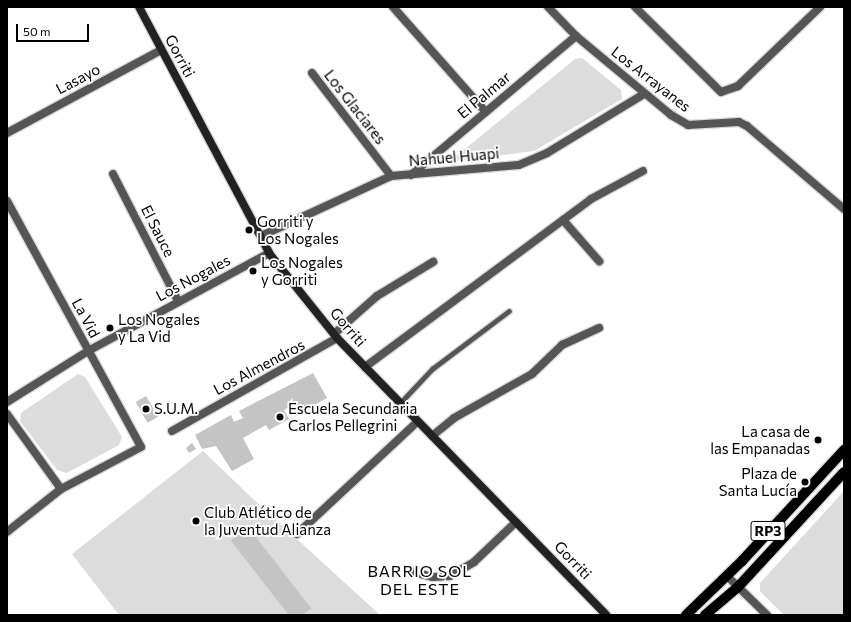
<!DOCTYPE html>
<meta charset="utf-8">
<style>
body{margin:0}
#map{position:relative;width:851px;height:622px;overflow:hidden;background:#fff;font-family:Commissioner,sans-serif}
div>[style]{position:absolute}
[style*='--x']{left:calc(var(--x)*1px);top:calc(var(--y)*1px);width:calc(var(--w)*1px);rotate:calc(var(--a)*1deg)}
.green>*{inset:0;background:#dcdcdc}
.building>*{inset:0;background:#c4c4c4;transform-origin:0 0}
.roads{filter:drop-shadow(1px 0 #dbdbdb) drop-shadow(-1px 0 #dbdbdb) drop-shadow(0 1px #dbdbdb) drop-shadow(0 -1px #dbdbdb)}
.lane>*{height:4.5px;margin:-2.25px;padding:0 2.25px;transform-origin:2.25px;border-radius:2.25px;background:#555}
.street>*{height:8px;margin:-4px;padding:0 4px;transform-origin:4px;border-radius:4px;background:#555}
.secondary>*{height:8px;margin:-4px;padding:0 4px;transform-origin:4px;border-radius:4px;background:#222}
.primary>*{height:10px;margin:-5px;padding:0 5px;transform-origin:5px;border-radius:5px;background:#000}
.dots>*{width:11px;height:11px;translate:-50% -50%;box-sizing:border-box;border:2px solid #fff;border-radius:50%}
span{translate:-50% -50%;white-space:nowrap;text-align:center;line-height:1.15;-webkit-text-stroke:3.5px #fff;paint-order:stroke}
.shield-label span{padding:1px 3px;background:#fff;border:1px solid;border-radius:3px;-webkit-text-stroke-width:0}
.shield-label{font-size:14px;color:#000;font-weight:700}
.street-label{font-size:15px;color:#000}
.poi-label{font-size:15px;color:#000}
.left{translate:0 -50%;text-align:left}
.right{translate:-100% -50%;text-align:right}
.neighbourhood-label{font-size:16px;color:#000;letter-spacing:1px}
.frame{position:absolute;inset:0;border:8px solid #000;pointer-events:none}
.scale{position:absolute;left:16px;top:24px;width:73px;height:18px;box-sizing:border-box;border:2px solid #000;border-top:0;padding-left:5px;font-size:12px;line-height:14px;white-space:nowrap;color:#000;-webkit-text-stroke:3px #fff;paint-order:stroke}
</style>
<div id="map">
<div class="green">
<div style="clip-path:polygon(582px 58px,621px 90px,622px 99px,534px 151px,449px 162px,575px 59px)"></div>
<div style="clip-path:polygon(78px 374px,85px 377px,122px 437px,119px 445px,67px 473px,57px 470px,20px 421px,21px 413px)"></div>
<div style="clip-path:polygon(203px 451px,251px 497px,380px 615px,119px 615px,72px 554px)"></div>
<div style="clip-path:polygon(844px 491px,844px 615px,784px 615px,760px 591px,760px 583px)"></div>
</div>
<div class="building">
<div style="clip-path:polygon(313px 373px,327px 398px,300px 413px,295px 404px,284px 410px,289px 419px,269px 430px,266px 425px,243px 438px,254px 459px,232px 471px,216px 446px,202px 449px,195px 435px,231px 415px,234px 422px,243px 418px,239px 411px)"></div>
<div style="left:146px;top:396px;width:24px;height:12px;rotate:60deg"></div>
<div style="clip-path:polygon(192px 443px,196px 449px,189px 453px,186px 448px)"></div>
<div style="left:248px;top:527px;width:103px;height:22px;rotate:52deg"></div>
</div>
<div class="roads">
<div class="lane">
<div style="--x:400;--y:403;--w:47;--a:-46.7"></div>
<div style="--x:432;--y:369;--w:96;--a:-37"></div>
</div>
<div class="street">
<div style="--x:393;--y:7;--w:140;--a:48.5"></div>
<div style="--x:548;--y:7;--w:40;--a:46"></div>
<div style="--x:576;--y:36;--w:124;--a:39.7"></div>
<div style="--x:671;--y:115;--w:20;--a:30"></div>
<div style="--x:688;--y:125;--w:51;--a:-3.4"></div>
<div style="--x:739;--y:122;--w:9;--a:27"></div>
<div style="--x:747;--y:126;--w:128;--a:40.6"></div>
<div style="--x:635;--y:7;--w:121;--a:44.7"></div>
<div style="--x:721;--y:92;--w:18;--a:-19"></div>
<div style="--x:738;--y:86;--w:114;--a:-43.9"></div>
<div style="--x:312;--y:73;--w:130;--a:52.5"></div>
<div style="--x:7;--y:133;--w:175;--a:-28.3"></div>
<div style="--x:113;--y:174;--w:143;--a:62.9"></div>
<div style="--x:411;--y:175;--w:216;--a:-40.1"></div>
<div style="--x:7;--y:201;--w:280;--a:61.4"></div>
<div style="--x:141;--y:447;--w:90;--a:152.3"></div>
<div style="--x:61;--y:489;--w:69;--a:141.5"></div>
<div style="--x:563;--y:220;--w:55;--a:48.7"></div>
<div style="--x:261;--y:236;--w:143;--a:-24.8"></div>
<div style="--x:391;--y:176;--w:128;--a:-4.9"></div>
<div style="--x:519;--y:165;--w:30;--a:-23"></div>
<div style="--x:547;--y:153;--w:114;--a:-31.3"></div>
<div style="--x:334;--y:334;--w:57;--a:-41.5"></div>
<div style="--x:377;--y:296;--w:66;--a:-31.3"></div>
<div style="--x:365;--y:367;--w:282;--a:-36.6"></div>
<div style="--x:591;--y:199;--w:59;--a:-28.3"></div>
<div style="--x:7;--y:402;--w:96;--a:-32.2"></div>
<div style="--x:88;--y:351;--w:206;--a:-28.4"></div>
<div style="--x:7;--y:414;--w:92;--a:54.2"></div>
<div style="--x:172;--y:431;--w:189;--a:-29.4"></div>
<div style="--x:432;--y:436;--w:28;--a:-39"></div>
<div style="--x:454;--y:418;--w:90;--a:-29.4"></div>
<div style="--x:532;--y:374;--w:42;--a:-44"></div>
<div style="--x:562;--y:345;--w:41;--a:-24.7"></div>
<div style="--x:297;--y:534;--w:164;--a:-43"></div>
<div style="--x:409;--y:571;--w:25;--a:14"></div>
<div style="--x:433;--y:577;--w:17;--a:-3"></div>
<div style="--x:450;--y:576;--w:28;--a:-30"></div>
<div style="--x:474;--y:562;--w:58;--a:-43.6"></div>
<div style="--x:727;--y:576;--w:56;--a:44.3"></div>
</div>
<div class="secondary">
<div style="--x:139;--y:7;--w:278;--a:62.1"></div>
<div style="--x:269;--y:253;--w:109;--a:51.3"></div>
<div style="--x:337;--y:338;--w:386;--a:45.8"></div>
</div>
<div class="primary">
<div style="--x:686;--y:615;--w:78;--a:-44"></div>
<div style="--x:742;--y:561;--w:151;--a:-47.4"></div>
<div style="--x:705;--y:615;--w:43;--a:-40.3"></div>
<div style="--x:738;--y:587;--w:156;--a:-47.3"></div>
</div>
</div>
<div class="dots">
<div style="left:249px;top:230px;background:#000"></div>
<div style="left:253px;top:271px;background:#000"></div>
<div style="left:110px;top:328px;background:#000"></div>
<div style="left:146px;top:409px;background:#000"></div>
<div style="left:280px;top:417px;background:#000"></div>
<div style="left:818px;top:440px;background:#000"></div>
<div style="left:805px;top:482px;background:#000"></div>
<div style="left:196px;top:521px;background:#000"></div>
</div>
<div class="shield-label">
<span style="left:768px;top:531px">RP3</span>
</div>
<div class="street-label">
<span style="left:180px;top:56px;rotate:62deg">Gorriti</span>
<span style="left:78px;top:79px;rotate:-28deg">Lasayo</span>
<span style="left:651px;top:79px;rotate:38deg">Los Arrayanes</span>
<span style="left:484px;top:95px;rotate:-40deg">El Palmar</span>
<span style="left:355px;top:107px;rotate:52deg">Los Glaciares</span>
<span style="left:454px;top:157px;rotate:-5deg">Nahuel Huapi</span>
<span style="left:158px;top:231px;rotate:63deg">El Sauce</span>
<span style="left:193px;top:278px;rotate:-28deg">Los Nogales</span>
<span style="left:86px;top:318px;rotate:62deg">La Vid</span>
<span style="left:348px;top:327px;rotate:49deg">Gorriti</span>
<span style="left:259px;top:367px;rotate:-28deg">Los Almendros</span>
<span style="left:573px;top:560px;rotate:46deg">Gorriti</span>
</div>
<div class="poi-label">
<span class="left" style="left:257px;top:230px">Gorriti y<br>Los Nogales</span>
<span class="left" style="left:261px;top:271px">Los Nogales<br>y Gorriti</span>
<span class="left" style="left:118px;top:328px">Los Nogales<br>y La Vid</span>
<span class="left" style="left:288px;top:417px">Escuela Secundaria<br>Carlos Pellegrini</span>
<span class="left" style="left:154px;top:409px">S.U.M.</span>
<span class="right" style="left:810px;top:440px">La casa de<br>las Empanadas</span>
<span class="right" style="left:797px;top:482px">Plaza de<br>Santa Lucía</span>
<span class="left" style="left:204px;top:521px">Club Atlético de<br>la Juventud Alianza</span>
</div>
<div class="neighbourhood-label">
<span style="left:420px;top:580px">BARRIO SOL<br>DEL ESTE</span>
</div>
<div class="frame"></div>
<div class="scale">50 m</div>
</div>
